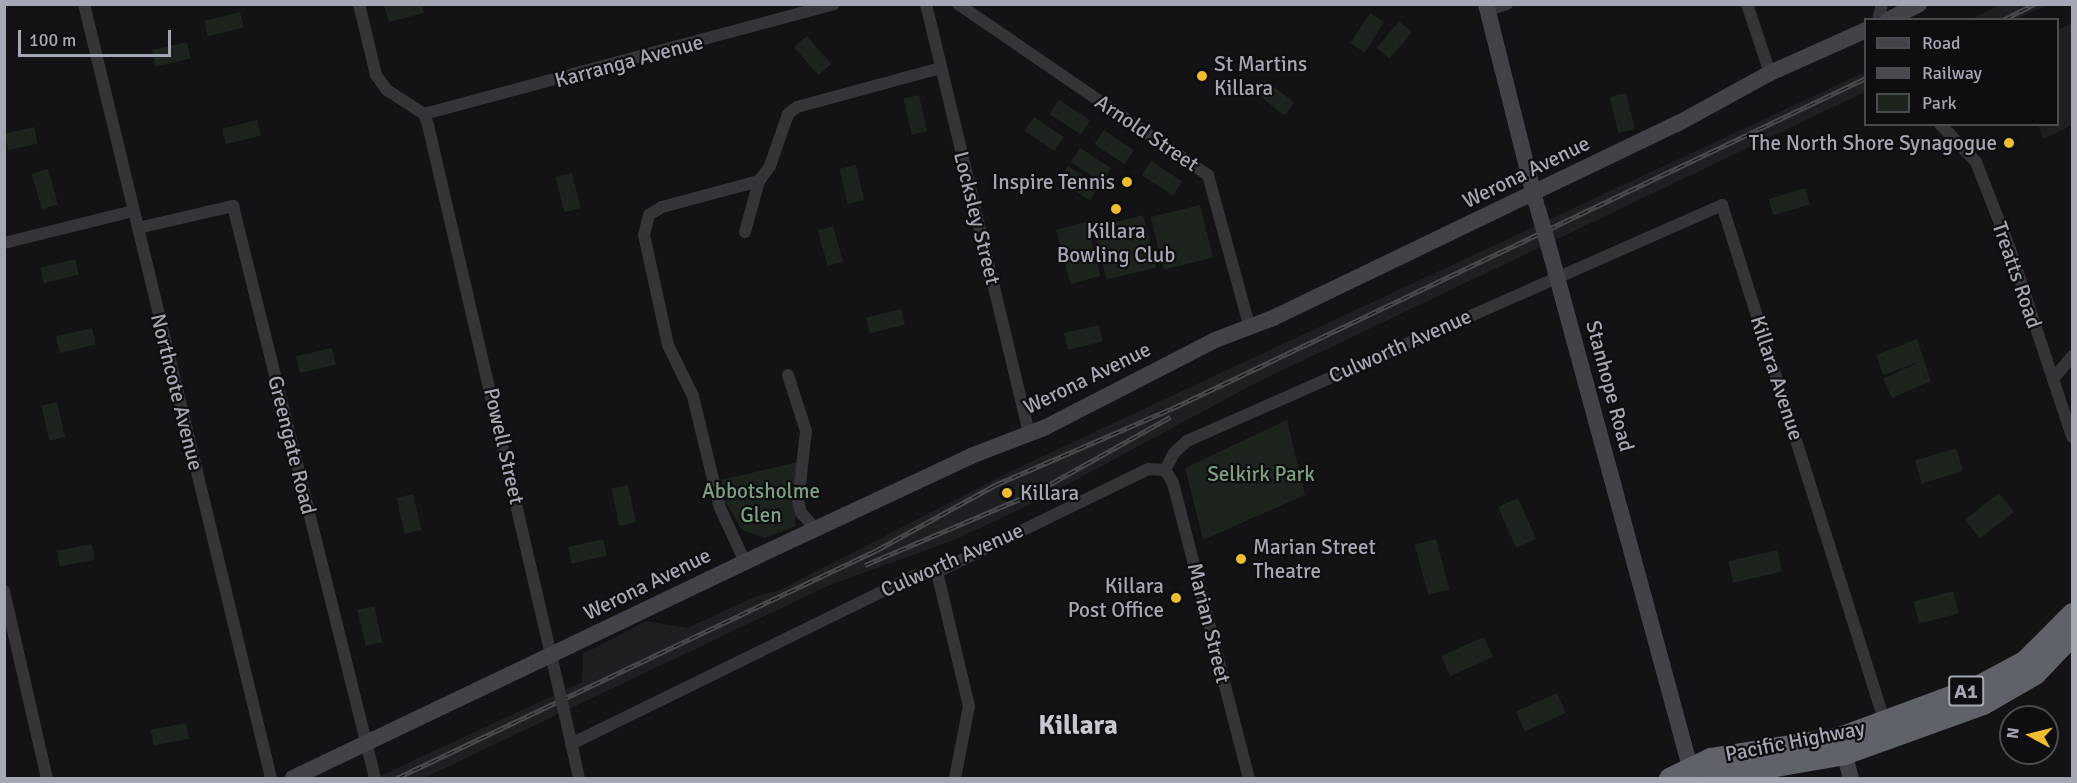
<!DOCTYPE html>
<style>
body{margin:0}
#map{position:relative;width:2077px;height:783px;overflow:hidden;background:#131214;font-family:Signika,sans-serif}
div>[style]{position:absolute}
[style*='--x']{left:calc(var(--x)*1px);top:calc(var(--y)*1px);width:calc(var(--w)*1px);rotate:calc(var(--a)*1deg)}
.built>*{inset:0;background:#1f1e21}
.green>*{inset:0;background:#1d241e;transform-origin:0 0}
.street>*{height:12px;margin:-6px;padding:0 6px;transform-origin:6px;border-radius:6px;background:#343439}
.secondary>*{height:16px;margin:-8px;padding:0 8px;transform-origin:8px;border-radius:8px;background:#424349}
.highway>*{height:21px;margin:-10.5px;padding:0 10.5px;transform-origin:10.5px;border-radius:10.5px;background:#60626a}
.rail>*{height:5px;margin-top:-2.5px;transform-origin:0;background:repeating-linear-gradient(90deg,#0e0d0f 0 9px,#494a50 0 18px);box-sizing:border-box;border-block:2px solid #494a50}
.street-bridge>*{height:12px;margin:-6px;padding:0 6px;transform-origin:6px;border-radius:6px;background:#343439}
.secondary-bridge>*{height:16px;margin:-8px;padding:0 8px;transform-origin:8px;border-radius:8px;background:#424349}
.dots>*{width:16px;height:16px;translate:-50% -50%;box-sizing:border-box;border:3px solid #0e0d0f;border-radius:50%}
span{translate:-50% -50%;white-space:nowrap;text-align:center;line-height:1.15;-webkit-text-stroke:4.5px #0e0d0f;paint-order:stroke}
.shield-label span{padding:2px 4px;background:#0e0d0f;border:2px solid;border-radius:4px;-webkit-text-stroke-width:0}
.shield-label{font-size:20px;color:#a4a8b4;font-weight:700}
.street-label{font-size:21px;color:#a4a8b4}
.poi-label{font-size:21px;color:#a4a8b4}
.left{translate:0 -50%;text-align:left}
.right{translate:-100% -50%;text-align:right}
.park-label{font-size:21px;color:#7b9f80}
.district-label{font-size:27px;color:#c5c7d1;font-weight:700}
.frame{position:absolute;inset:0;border:6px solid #a4a8b4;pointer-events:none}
.legend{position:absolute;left:1864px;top:18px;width:195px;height:108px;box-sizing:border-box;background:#0e0d0f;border:2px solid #4a4b51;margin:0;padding:8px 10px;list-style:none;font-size:18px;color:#a4a8b4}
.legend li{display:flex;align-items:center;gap:12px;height:30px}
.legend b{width:30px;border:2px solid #4a4b51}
.north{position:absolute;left:1999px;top:705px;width:60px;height:60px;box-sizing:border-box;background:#0e0d0f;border:2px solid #4a4b51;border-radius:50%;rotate:277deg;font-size:16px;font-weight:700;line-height:24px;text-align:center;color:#a4a8b4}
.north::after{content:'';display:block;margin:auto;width:21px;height:27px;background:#efbd2f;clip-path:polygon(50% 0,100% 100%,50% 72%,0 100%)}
.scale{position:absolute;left:18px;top:30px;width:153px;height:27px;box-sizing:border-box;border:3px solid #a4a8b4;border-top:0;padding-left:8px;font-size:18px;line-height:21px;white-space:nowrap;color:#a4a8b4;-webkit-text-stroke:4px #0e0d0f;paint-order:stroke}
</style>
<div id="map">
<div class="built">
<div style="clip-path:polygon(2002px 4px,2048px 4px,2048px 5px,2016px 19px,1971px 19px)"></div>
<div style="clip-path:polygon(2072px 23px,2072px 125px,2043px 139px,2038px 125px,2058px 124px,2058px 30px)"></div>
<div style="clip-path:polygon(1865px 72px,1865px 92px,1254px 384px,1029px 505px,954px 540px,830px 585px,424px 778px,376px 778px,582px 682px,583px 654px,646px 621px,687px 628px,759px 595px,778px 591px,1009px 472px)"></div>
</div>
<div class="green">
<div style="clip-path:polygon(384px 5px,422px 5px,424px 13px,389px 22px)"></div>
<div style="left:240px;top:12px;width:16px;height:37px;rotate:76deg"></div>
<div style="left:1370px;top:13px;width:17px;height:36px;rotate:33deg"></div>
<div style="left:1399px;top:21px;width:17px;height:35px;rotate:40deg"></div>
<div style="left:807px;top:36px;width:37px;height:17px;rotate:49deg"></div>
<div style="left:187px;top:42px;width:17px;height:36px;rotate:77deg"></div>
<div style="left:1265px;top:80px;width:37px;height:16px;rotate:38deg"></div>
<div style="left:1626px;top:93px;width:37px;height:17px;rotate:76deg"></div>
<div style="left:919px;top:95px;width:37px;height:16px;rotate:77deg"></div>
<div style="left:1059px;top:100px;width:37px;height:17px;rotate:33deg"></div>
<div style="left:1034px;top:117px;width:36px;height:17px;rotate:34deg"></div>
<div style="left:257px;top:120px;width:16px;height:36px;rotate:76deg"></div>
<div style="left:34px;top:127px;width:17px;height:30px;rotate:77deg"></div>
<div style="left:1104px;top:130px;width:36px;height:17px;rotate:34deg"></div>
<div style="left:1080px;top:148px;width:37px;height:17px;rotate:33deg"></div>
<div style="left:1151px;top:161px;width:37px;height:17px;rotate:33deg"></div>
<div style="left:856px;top:165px;width:36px;height:17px;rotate:77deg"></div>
<div style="left:1068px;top:166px;width:37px;height:17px;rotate:33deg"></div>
<div style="left:48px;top:169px;width:37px;height:17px;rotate:74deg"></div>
<div style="left:572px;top:173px;width:36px;height:17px;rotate:76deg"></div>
<div style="left:1805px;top:188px;width:17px;height:38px;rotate:73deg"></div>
<div style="left:1200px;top:205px;width:54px;height:51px;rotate:76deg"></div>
<div style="left:1143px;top:215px;width:54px;height:51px;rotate:76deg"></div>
<div style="left:1086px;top:222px;width:56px;height:31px;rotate:75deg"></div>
<div style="left:833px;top:226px;width:37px;height:16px;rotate:74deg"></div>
<div style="left:75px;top:259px;width:16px;height:36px;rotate:76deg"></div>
<div style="left:901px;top:309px;width:16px;height:36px;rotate:76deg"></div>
<div style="left:1099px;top:325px;width:17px;height:36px;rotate:77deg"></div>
<div style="left:92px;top:328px;width:17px;height:37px;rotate:77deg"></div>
<div style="clip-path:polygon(1917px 339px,1931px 381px,1892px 398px,1883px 379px,1921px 361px,1883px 375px,1876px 355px)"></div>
<div style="left:332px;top:348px;width:17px;height:37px;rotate:77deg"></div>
<div style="left:57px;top:402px;width:36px;height:16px;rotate:77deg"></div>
<div style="clip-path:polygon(1287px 420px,1305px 495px,1203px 540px,1185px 468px)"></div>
<div style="left:1956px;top:448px;width:24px;height:43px;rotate:73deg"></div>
<div style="clip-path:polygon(798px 462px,795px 526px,765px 538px,742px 530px,725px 501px,721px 480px)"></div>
<div style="left:628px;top:485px;width:38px;height:17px;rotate:78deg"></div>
<div style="left:1999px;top:493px;width:24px;height:43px;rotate:52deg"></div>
<div style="left:413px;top:494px;width:37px;height:17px;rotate:77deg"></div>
<div style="left:1518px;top:498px;width:45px;height:22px;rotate:66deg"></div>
<div style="left:603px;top:539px;width:17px;height:36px;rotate:77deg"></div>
<div style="left:1436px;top:539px;width:52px;height:22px;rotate:75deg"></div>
<div style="left:92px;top:544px;width:16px;height:36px;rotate:79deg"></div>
<div style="left:1777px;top:550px;width:22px;height:50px;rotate:77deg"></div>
<div style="left:1953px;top:591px;width:23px;height:41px;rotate:75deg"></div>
<div style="left:374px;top:606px;width:37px;height:17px;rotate:77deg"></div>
<div style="left:1484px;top:637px;width:22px;height:47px;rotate:66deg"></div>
<div style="left:1557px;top:693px;width:22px;height:45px;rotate:66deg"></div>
<div style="left:186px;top:723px;width:16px;height:36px;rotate:79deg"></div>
</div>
<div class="street">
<div style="--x:84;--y:4;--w:796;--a:76.42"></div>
<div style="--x:359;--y:4;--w:73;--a:76.5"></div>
<div style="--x:376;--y:75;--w:19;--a:54"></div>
<div style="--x:387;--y:90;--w:44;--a:33"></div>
<div style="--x:424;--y:114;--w:12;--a:70"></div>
<div style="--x:428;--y:125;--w:571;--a:76.94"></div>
<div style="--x:926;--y:4;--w:440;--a:76.5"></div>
<div style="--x:958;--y:4;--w:303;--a:34.4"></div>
<div style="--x:1208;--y:175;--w:156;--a:74.7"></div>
<div style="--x:1747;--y:4;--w:73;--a:71.6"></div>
<div style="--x:1488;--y:10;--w:20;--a:-18"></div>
<div style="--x:1878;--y:20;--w:16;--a:-76"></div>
<div style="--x:424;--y:114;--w:424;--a:-15"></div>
<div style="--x:1940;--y:124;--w:52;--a:46.5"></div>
<div style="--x:1976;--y:162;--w:93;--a:68.7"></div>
<div style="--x:2010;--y:249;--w:198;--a:71.7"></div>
<div style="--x:138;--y:228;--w:98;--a:-13"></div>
<div style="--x:233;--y:206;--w:589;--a:76.06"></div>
<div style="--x:745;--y:232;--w:53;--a:-74.6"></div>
<div style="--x:4;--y:243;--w:133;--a:-13.9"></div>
<div style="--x:788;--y:375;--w:59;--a:72.2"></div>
<div style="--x:806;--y:431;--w:70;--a:96.5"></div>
<div style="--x:798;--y:501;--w:12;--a:76"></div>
<div style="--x:801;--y:513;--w:23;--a:47"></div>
<div style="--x:2053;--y:379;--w:30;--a:-50"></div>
<div style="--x:1165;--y:470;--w:19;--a:-62"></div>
<div style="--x:1174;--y:453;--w:18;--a:-43"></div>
<div style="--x:1187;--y:441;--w:585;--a:-23.8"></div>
<div style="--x:1722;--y:205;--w:543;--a:72.53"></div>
<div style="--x:1165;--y:470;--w:15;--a:58"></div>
<div style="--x:1173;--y:483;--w:305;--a:75.6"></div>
<div style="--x:745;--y:562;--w:60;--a:-114.8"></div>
<div style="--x:720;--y:508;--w:115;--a:-103.6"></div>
<div style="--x:693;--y:396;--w:57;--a:-116.1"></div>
<div style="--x:668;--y:345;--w:113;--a:-102.3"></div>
<div style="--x:644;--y:235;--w:21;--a:-76"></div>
<div style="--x:649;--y:215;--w:15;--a:-32"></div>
<div style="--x:662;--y:207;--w:100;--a:-15"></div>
<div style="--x:759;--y:181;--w:19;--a:-54"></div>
<div style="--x:770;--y:166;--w:55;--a:-70.9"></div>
<div style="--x:788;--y:114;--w:11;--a:-38"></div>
<div style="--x:797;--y:107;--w:149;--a:-15.2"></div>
<div style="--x:937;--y:572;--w:138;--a:76.6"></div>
<div style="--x:969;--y:706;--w:73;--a:101"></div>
<div style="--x:4;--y:591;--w:192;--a:77.1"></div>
<div style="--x:567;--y:724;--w:55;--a:77.5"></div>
<div style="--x:571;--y:744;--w:382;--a:-26.1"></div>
<div style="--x:914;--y:576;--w:23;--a:-10"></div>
<div style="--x:937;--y:572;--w:235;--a:-26"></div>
<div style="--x:1148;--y:469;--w:17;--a:3"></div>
</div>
<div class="secondary">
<div style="--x:1486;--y:4;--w:205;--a:75.9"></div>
<div style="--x:1888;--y:20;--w:35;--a:-27"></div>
<div style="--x:1551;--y:255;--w:542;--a:74.81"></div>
<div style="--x:1842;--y:745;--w:34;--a:75"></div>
<div style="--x:293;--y:778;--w:501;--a:-25.54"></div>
<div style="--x:745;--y:562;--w:250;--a:-25.1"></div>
<div style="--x:971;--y:456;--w:80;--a:-21.1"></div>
<div style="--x:1046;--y:427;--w:190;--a:-27.2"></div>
<div style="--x:1215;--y:340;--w:62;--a:-20.8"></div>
<div style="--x:1273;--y:318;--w:448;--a:-25.7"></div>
<div style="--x:1677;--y:124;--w:106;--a:-28.7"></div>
<div style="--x:1770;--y:73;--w:105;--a:-24.1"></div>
</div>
<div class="highway">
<div style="--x:1669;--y:778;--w:46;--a:-26"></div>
<div style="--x:1710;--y:758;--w:131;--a:-9.2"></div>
<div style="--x:1839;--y:737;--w:147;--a:-20.3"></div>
<div style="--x:1977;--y:686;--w:53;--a:-28"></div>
<div style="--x:2024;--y:661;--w:68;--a:-45"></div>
<div style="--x:1707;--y:778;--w:139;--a:-9.9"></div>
<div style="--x:1844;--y:754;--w:148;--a:-19.8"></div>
<div style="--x:1983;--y:704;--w:60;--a:-30"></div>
<div style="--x:2035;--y:674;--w:54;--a:-46.5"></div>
</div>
<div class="rail">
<div style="--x:2003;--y:20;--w:35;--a:-27"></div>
<div style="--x:865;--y:565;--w:186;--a:-23.1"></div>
<div style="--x:1036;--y:492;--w:154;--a:-29.2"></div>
<div style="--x:397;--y:778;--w:531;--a:-25.41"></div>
<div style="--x:877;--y:550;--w:135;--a:-28.8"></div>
<div style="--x:995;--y:485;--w:194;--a:-23.4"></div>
<div style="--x:1173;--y:408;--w:768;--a:-25.46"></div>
</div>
<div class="street-bridge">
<div style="--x:557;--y:681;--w:44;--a:76.9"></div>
</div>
<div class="secondary-bridge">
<div style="--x:1538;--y:209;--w:48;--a:74.2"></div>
</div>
<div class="dots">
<div style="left:1202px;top:76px;background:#efbd2f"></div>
<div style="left:2009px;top:143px;background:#efbd2f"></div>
<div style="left:1127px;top:182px;background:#efbd2f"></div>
<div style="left:1116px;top:209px;background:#efbd2f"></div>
<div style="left:1007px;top:493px;background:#efbd2f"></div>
<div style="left:1241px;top:559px;background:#efbd2f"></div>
<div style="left:1176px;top:598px;background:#efbd2f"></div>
</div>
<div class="shield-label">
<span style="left:1966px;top:691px">A1</span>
</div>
<div class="street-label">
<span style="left:629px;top:61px;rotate:-15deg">Karranga Avenue</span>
<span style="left:1147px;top:133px;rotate:34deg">Arnold Street</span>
<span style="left:1526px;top:172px;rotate:-26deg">Werona Avenue</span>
<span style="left:977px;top:218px;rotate:76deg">Locksley Street</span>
<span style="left:2017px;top:275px;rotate:71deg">Treatts Road</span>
<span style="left:1400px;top:346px;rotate:-24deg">Culworth Avenue</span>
<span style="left:1087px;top:378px;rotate:-26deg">Werona Avenue</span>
<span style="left:1777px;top:378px;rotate:72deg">Killara Avenue</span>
<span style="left:1610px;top:386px;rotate:75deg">Stanhope Road</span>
<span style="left:177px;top:392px;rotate:76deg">Northcote Avenue</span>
<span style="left:292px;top:445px;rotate:76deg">Greengate Road</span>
<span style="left:504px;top:446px;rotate:77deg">Powell Street</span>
<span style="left:952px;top:560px;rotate:-24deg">Culworth Avenue</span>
<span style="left:647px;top:584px;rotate:-26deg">Werona Avenue</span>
<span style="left:1209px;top:623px;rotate:76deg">Marian Street</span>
<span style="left:1795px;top:741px;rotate:-11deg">Pacific Highway</span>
</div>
<div class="poi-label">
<span class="left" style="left:1214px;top:76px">St Martins<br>Killara</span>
<span class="right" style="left:1997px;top:143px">The North Shore Synagogue</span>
<span class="right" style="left:1115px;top:182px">Inspire Tennis</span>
<span style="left:1116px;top:243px">Killara<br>Bowling Club</span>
<span class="left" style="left:1020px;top:493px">Killara</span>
<span class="left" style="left:1253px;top:559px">Marian Street<br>Theatre</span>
<span class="right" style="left:1164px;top:598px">Killara<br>Post Office</span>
</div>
<div class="park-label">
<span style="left:1261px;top:474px">Selkirk Park</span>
<span style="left:761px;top:503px">Abbotsholme<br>Glen</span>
</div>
<div class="district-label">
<span style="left:1078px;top:726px">Killara</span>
</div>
<div class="frame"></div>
<ul class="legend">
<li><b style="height:8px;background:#424349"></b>Road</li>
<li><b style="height:8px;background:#494a50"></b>Railway</li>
<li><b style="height:16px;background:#1d241e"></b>Park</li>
</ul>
<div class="north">N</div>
<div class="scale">100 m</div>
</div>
